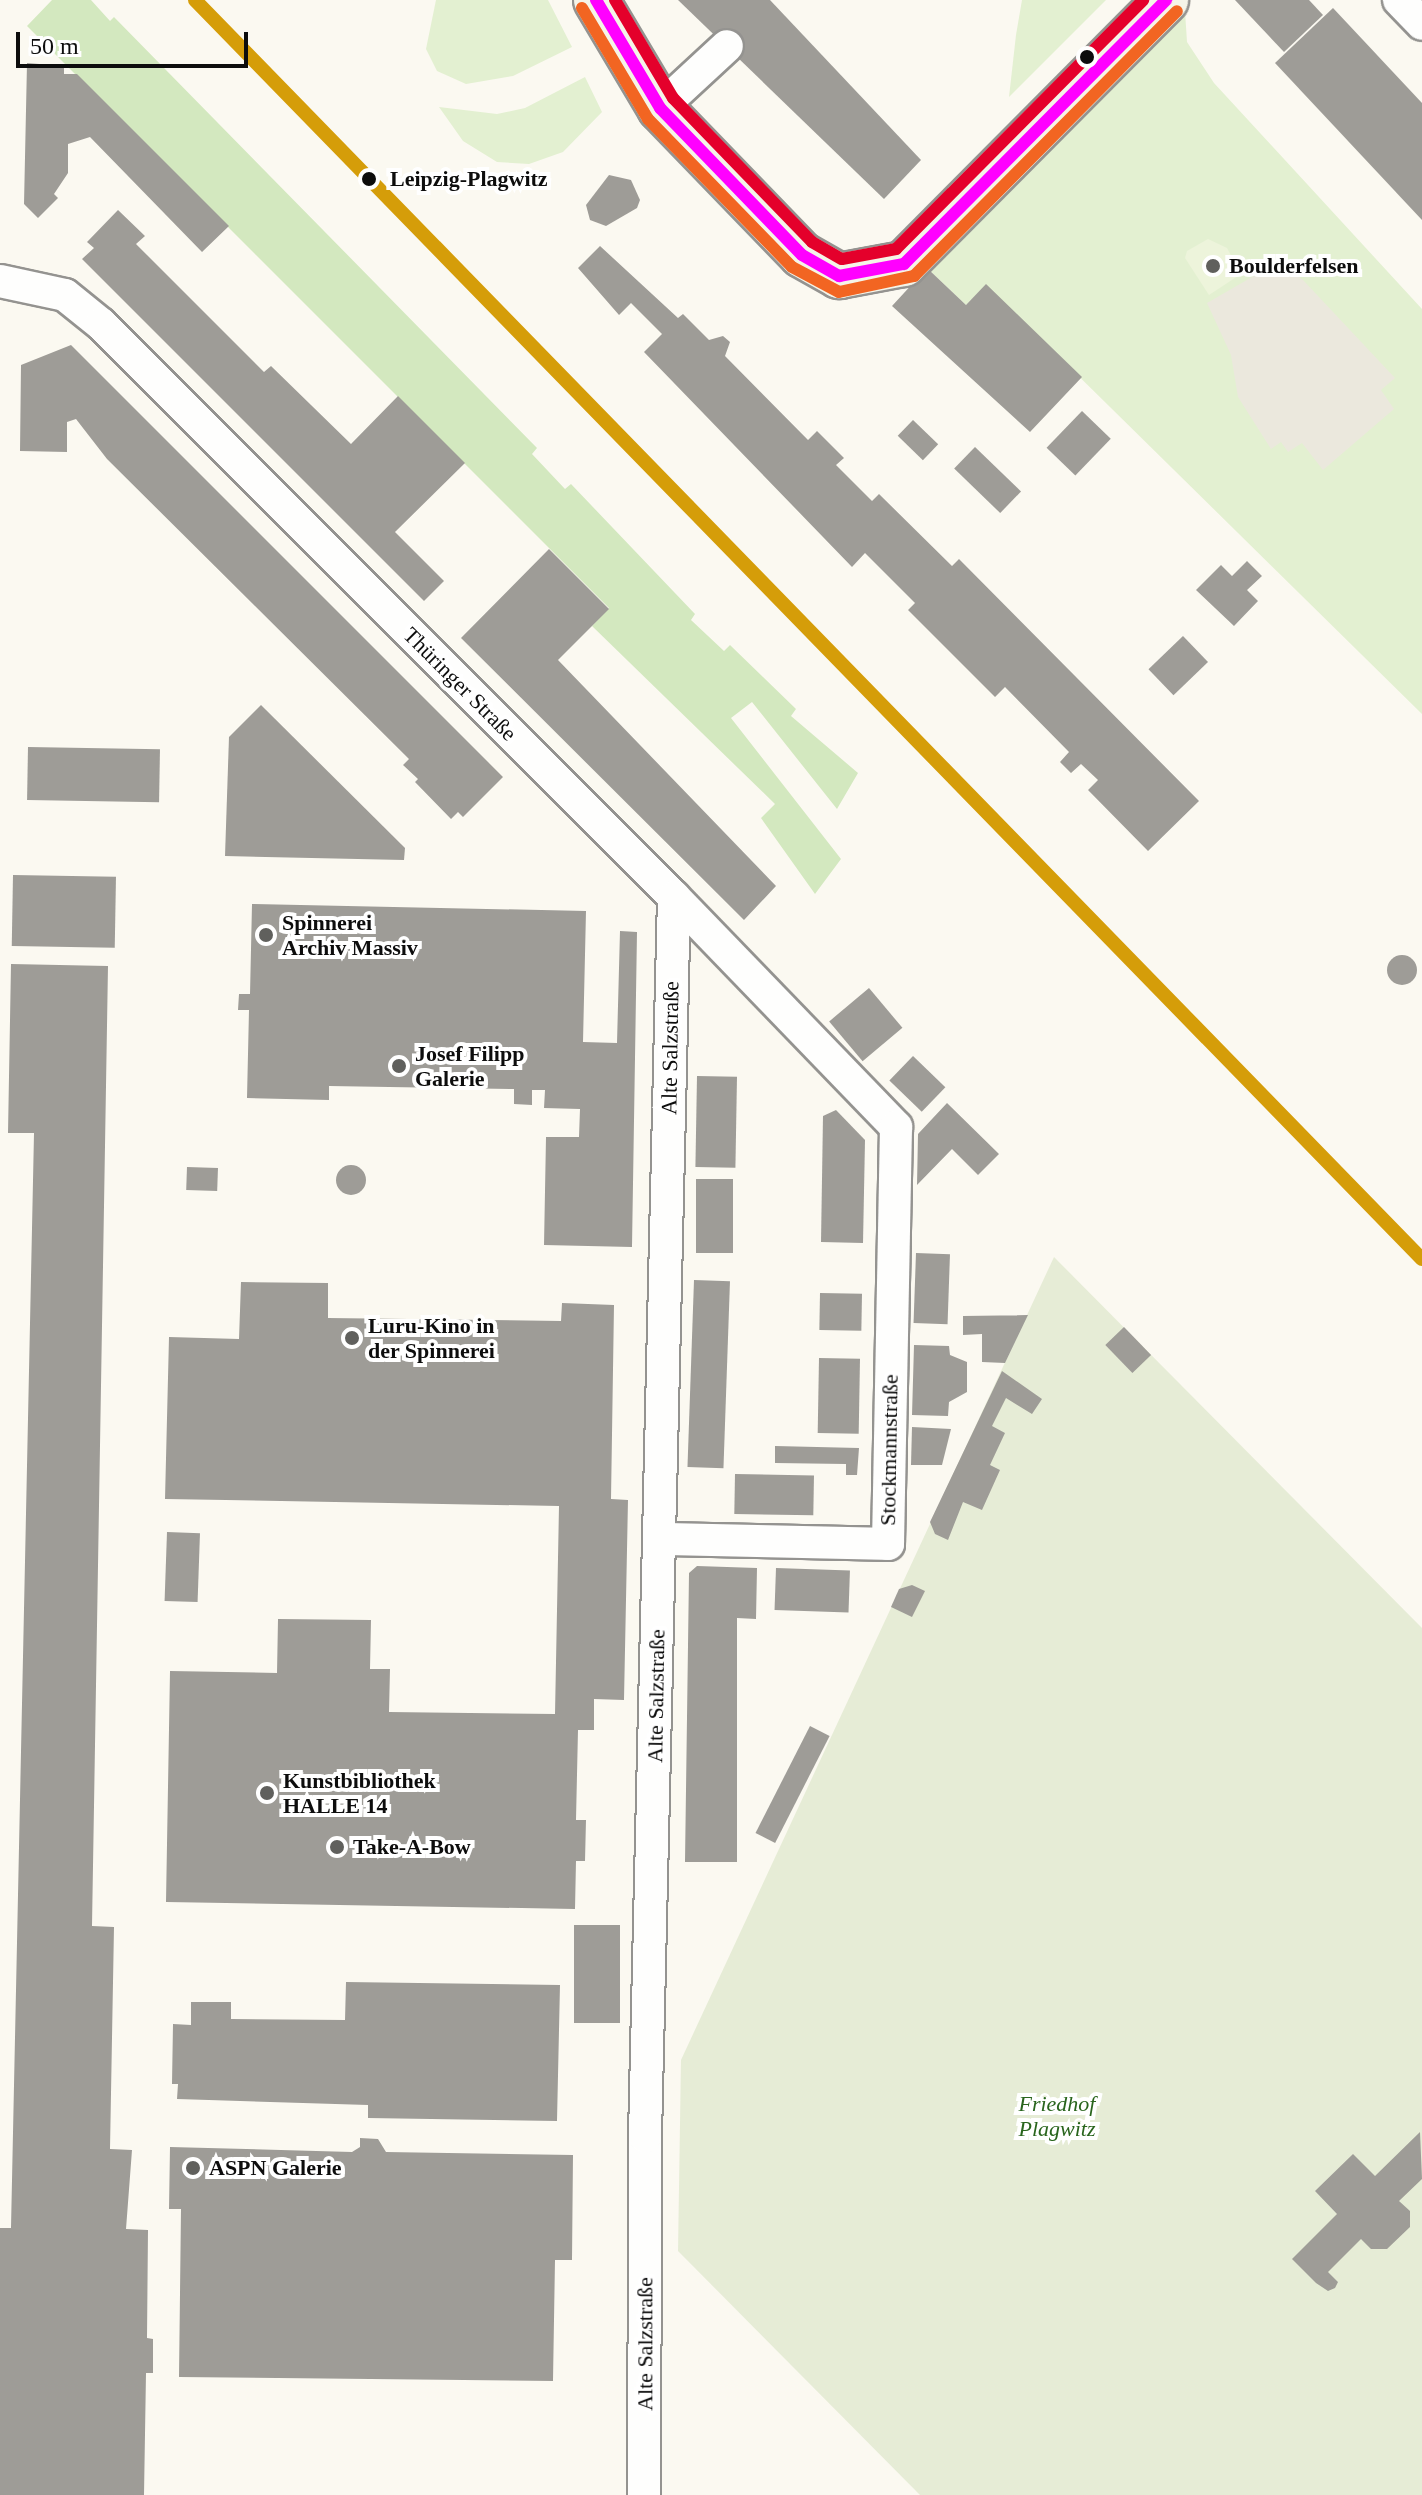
<!DOCTYPE html>
<meta charset="utf-8">
<style>
body{margin:0}
#map{position:relative;width:1422px;height:2495px;overflow:hidden;background:#fbf9f1;font-family:Georgia,serif}
div>[style]{position:absolute}
[style*='--x']{left:calc(var(--x)*1px);top:calc(var(--y)*1px);width:calc(var(--w)*1px);rotate:calc(var(--a)*1deg)}
.green>*{inset:0;background:#e3f0d1}
.forest>*{inset:0;background:#d3e8bf}
.cemetery>*{inset:0;background:#e6ecd6}
.pitch>*{inset:0;background:#edf4db}
.plaza>*{inset:0;background:#ebe8dd}
.building>*{inset:0;background:#9e9c97;transform-origin:0 0}
.round{border-radius:50%}
.roads{filter:drop-shadow(2px 0 #949390) drop-shadow(-2px 0 #949390) drop-shadow(0 2px #949390) drop-shadow(0 -2px #949390)}
.street>*{height:32px;margin:-16px;padding:0 16px;transform-origin:16px;border-radius:16px;background:#fefefd}
.secondary>*{height:44px;margin:-22px;padding:0 22px;transform-origin:22px;border-radius:22px;background:#f5f4e8}
.tram>*{height:2px;margin:-1px;padding:0 1px;transform-origin:1px;border-radius:1px;background:#d7c5c4}
.bus-1>*{height:12px;margin:-6px;padding:0 6px;transform-origin:6px;border-radius:6px;background:#f0f}
.bus-2>*{height:12px;margin:-6px;padding:0 6px;transform-origin:6px;border-radius:6px;background:#f26522}
.bus-3>*{height:12px;margin:-6px;padding:0 6px;transform-origin:6px;border-radius:6px;background:#e4002b}
.rail-1>*{height:14px;margin:-7px;padding:0 7px;transform-origin:7px;border-radius:7px;background:#d59d09}
.dots>*{width:22px;height:22px;translate:-50% -50%;box-sizing:border-box;border:4px solid #fff;border-radius:50%}
span{translate:-50% -50%;white-space:nowrap;text-align:center;line-height:1.15;-webkit-text-stroke:8px #fff;paint-order:stroke}
.stop-label{font-size:22px;color:#0d0d0d;font-weight:700}
.left{translate:0 -50%;text-align:left}
.poi-label{font-size:22px;color:#0d0d0d;font-weight:700}
.street-label{font-size:22px;color:#0d0d0d}
.park-label{font-size:22px;color:#29651d;font-style:italic}
.scale{position:absolute;left:16px;top:32px;width:232px;height:36px;box-sizing:border-box;border:4px solid #0d0d0d;border-top:0;padding-left:10px;font-size:24px;line-height:28px;white-space:nowrap;color:#0d0d0d;-webkit-text-stroke:6px #fff;paint-order:stroke}
</style>
<div id="map">
<div class="green">
<div style="clip-path:polygon(436px 0,548px 0,572px 47px,513px 76px,466px 84px,437px 71px,426px 49px)"></div>
<div style="clip-path:polygon(1022px 0,1106px 0,1009px 97px,1016px 35px)"></div>
<div style="clip-path:polygon(1185px 11px,1187px 42px,1214px 83px,1422px 309px,1422px 714px,986px 285px,966px 305px,927px 268px)"></div>
<div style="clip-path:polygon(585px 77px,602px 112px,563px 152px,529px 164px,497px 162px,463px 141px,439px 107px,497px 114px,525px 108px)"></div>
</div>
<div class="forest">
<div style="clip-path:polygon(52px 0,91px 0,110px 21px,114px 17px,537px 448px,532px 454px,565px 489px,571px 484px,695px 614px,691px 620px,724px 651px,730px 645px,796px 709px,791px 716px,858px 773px,837px 809px,752px 702px,731px 718px,841px 859px,815px 894px,761px 818px,775px 804px,592px 626px,609px 608px,27px 26px)"></div>
</div>
<div class="cemetery">
<div style="clip-path:polygon(1054px 1257px,1422px 1628px,1422px 2495px,920px 2495px,678px 2251px,681px 2060px)"></div>
</div>
<div class="pitch">
<div style="clip-path:polygon(1208px 239px,1227px 248px,1241px 274px,1209px 295px,1185px 258px,1187px 251px)"></div>
</div>
<div class="plaza">
<div style="clip-path:polygon(1278px 262px,1303px 280px,1395px 378px,1381px 390px,1394px 409px,1323px 470px,1302px 443px,1288px 452px,1281px 442px,1271px 449px,1238px 397px,1231px 355px,1207px 303px)"></div>
</div>
<div class="building">
<div style="clip-path:polygon(678px 0,770px 0,921px 160px,884px 199px)"></div>
<div style="clip-path:polygon(1235px 0,1309px 0,1323px 15px,1284px 52px)"></div>
<div style="clip-path:polygon(1333px 8px,1422px 103px,1422px 220px,1275px 63px)"></div>
<div style="clip-path:polygon(27px 63px,64px 66px,64px 74px,77px 74px,229px 226px,202px 252px,90px 137px,68px 144px,68px 173px,54px 194px,58px 198px,38px 218px,24px 204px)"></div>
<div style="clip-path:polygon(609px 175px,631px 180px,640px 200px,637px 208px,606px 226px,590px 220px,586px 205px)"></div>
<div style="clip-path:polygon(118px 210px,145px 236px,136px 244px,264px 372px,271px 366px,351px 444px,398px 396px,465px 463px,395px 532px,444px 581px,424px 601px,82px 259px,94px 248px,87px 242px)"></div>
<div style="clip-path:polygon(600px 246px,678px 318px,683px 314px,709px 340px,723px 336px,730px 342px,725px 356px,808px 440px,817px 431px,844px 458px,836px 465px,872px 501px,879px 494px,952px 566px,959px 559px,1199px 801px,1148px 851px,1088px 790px,1098px 780px,1081px 764px,1071px 773px,1060px 762px,1069px 752px,1005px 687px,995px 697px,908px 610px,915px 603px,865px 553px,852px 567px,644px 352px,662px 334px,631px 303px,619px 315px,578px 268px)"></div>
<div style="clip-path:polygon(927px 268px,966px 305px,986px 284px,1082px 377px,1030px 432px,892px 306px)"></div>
<div style="clip-path:polygon(71px 345px,503px 777px,463px 817px,458px 812px,451px 819px,415px 782px,418px 779px,403px 765px,409px 759px,107px 459px,76px 419px,67px 422px,67px 452px,20px 451px,21px 365px)"></div>
<div style="left:1082px;top:411px;width:40px;height:51px;rotate:44deg"></div>
<div style="left:913px;top:420px;width:35px;height:22px;rotate:44deg"></div>
<div style="left:975px;top:447px;width:64px;height:30px;rotate:44deg"></div>
<div style="clip-path:polygon(549px 549px,609px 609px,558px 660px,776px 886px,744px 920px,461px 638px)"></div>
<div style="clip-path:polygon(1247px 561px,1262px 576px,1247px 590px,1258px 601px,1234px 626px,1196px 590px,1221px 565px,1232px 576px)"></div>
<div style="left:1183px;top:636px;width:36px;height:48px;rotate:46deg"></div>
<div style="clip-path:polygon(261px 705px,405px 848px,404px 860px,225px 856px,229px 737px)"></div>
<div style="left:28px;top:747px;width:132px;height:53px;rotate:1deg"></div>
<div style="left:13px;top:875px;width:103px;height:71px;rotate:1deg"></div>
<div style="clip-path:polygon(252px 904px,586px 911px,583px 1042px,617px 1043px,620px 931px,637px 932px,632px 1247px,544px 1245px,546px 1137px,579px 1137px,580px 1109px,544px 1108px,545px 1090px,532px 1090px,532px 1105px,514px 1104px,514px 1089px,329px 1086px,329px 1100px,247px 1098px,249px 1010px,238px 1010px,239px 994px,250px 994px)"></div>
<div class="round" style="left:1387px;top:955px;width:30px;height:30px"></div>
<div style="clip-path:polygon(11px 964px,108px 966px,92px 1926px,114px 1927px,110px 2149px,132px 2150px,126px 2229px,148px 2230px,147px 2338px,153px 2339px,153px 2373px,146px 2373px,144px 2495px,0 2495px,0 2228px,11px 2228px,34px 1133px,8px 1133px)"></div>
<div style="left:869px;top:988px;width:52px;height:52px;rotate:50deg"></div>
<div style="left:913px;top:1056px;width:45px;height:34px;rotate:44deg"></div>
<div style="left:697px;top:1076px;width:40px;height:91px;rotate:1deg"></div>
<div style="clip-path:polygon(947px 1103px,999px 1154px,978px 1175px,952px 1149px,917px 1185px,918px 1134px)"></div>
<div style="clip-path:polygon(836px 1110px,865px 1140px,863px 1243px,821px 1242px,823px 1116px)"></div>
<div class="round" style="left:336px;top:1165px;width:30px;height:30px"></div>
<div style="left:187px;top:1167px;width:31px;height:23px;rotate:2deg"></div>
<div style="left:696px;top:1179px;width:37px;height:74px"></div>
<div style="left:916px;top:1253px;width:34px;height:70px;rotate:2deg"></div>
<div style="left:694px;top:1280px;width:36px;height:187px;rotate:2deg"></div>
<div style="clip-path:polygon(241px 1282px,328px 1283px,328px 1318px,561px 1321px,562px 1303px,614px 1305px,611px 1499px,628px 1500px,624px 1700px,594px 1699px,594px 1730px,578px 1730px,576px 1820px,586px 1820px,585px 1861px,576px 1861px,575px 1909px,166px 1902px,170px 1671px,277px 1673px,278px 1619px,371px 1620px,370px 1669px,390px 1669px,389px 1712px,555px 1714px,559px 1506px,165px 1499px,169px 1337px,239px 1339px)"></div>
<div style="left:820px;top:1293px;width:42px;height:37px;rotate:1deg"></div>
<div style="clip-path:polygon(1028px 1315px,1005px 1363px,982px 1362px,982px 1334px,963px 1335px,963px 1316px)"></div>
<div style="left:1124px;top:1327px;width:39px;height:26px;rotate:46deg"></div>
<div style="clip-path:polygon(914px 1345px,949px 1346px,950px 1355px,967px 1362px,967px 1392px,949px 1402px,948px 1416px,912px 1415px)"></div>
<div style="left:819px;top:1358px;width:41px;height:75px;rotate:1deg"></div>
<div style="clip-path:polygon(1002px 1371px,1042px 1399px,1032px 1414px,1006px 1398px,992px 1426px,1005px 1433px,990px 1465px,1000px 1470px,982px 1510px,963px 1502px,948px 1540px,935px 1534px,930px 1522px)"></div>
<div style="clip-path:polygon(912px 1427px,951px 1429px,942px 1465px,911px 1465px)"></div>
<div style="clip-path:polygon(775px 1446px,859px 1448px,857px 1475px,846px 1475px,846px 1464px,775px 1463px)"></div>
<div style="left:735px;top:1474px;width:79px;height:40px;rotate:1deg"></div>
<div style="left:167px;top:1532px;width:33px;height:69px;rotate:2deg"></div>
<div style="clip-path:polygon(697px 1566px,757px 1568px,756px 1619px,737px 1618px,737px 1862px,685px 1862px,689px 1573px)"></div>
<div style="left:776px;top:1568px;width:74px;height:42px;rotate:2deg"></div>
<div style="clip-path:polygon(912px 1585px,925px 1591px,912px 1617px,891px 1607px,899px 1589px)"></div>
<div style="left:810px;top:1726px;width:22px;height:120px;rotate:27deg"></div>
<div style="left:574px;top:1925px;width:46px;height:98px"></div>
<div style="clip-path:polygon(346px 1982px,560px 1985px,557px 2121px,368px 2118px,368px 2105px,177px 2099px,178px 2084px,172px 2084px,173px 2024px,191px 2025px,191px 2002px,231px 2002px,231px 2019px,345px 2020px)"></div>
<div style="clip-path:polygon(1420px 2132px,1422px 2179px,1399px 2201px,1410px 2211px,1410px 2227px,1387px 2249px,1371px 2249px,1361px 2239px,1328px 2272px,1338px 2282px,1335px 2288px,1328px 2291px,1316px 2283px,1292px 2259px,1337px 2214px,1315px 2191px,1353px 2154px,1375px 2176px)"></div>
<div style="clip-path:polygon(360px 2138px,378px 2139px,386px 2152px,573px 2155px,572px 2260px,555px 2260px,553px 2381px,179px 2377px,181px 2209px,169px 2209px,170px 2147px,352px 2152px,360px 2147px)"></div>
</div>
<div class="roads">
<div class="street">
<div style="--x:1399;--y:0;--w:33;--a:46"></div>
<div style="--x:660;--y:108;--w:91;--a:-42.8"></div>
<div style="--x:0;--y:281;--w:66;--a:12.2"></div>
<div style="--x:65;--y:295;--w:46;--a:38.9"></div>
<div style="--x:101;--y:324;--w:810;--a:45"></div>
<div style="--x:674;--y:897;--w:320;--a:46"></div>
<div style="--x:896;--y:1127;--w:417;--a:91.1"></div>
<div style="--x:888;--y:1544;--w:228;--a:-178.7"></div>
<div style="--x:644;--y:2495;--w:359;--a:-89.8"></div>
<div style="--x:645;--y:2136;--w:1239;--a:-88.66"></div>
</div>
<div class="secondary">
<div style="--x:596;--y:0;--w:126;--a:59.3"></div>
<div style="--x:660;--y:108;--w:204;--a:46"></div>
<div style="--x:802;--y:255;--w:43;--a:29.6"></div>
<div style="--x:839;--y:276;--w:66;--a:-10.5"></div>
<div style="--x:904;--y:264;--w:372;--a:-45.2"></div>
</div>
</div>
<div class="tram">
<div style="--x:602;--y:0;--w:68;--a:66.5"></div>
</div>
<div class="bus-1">
<div style="--x:596;--y:0;--w:126;--a:59.3"></div>
<div style="--x:660;--y:108;--w:204;--a:46"></div>
<div style="--x:802;--y:255;--w:43;--a:29.6"></div>
<div style="--x:839;--y:276;--w:66;--a:-10.5"></div>
<div style="--x:904;--y:264;--w:372;--a:-45.2"></div>
</div>
<div class="bus-2">
<div style="--x:582;--y:8;--w:129;--a:59.3"></div>
<div style="--x:648;--y:119;--w:206;--a:45.8"></div>
<div style="--x:792;--y:267;--w:53;--a:28"></div>
<div style="--x:839;--y:292;--w:77;--a:-12"></div>
<div style="--x:914;--y:276;--w:373;--a:-45.2"></div>
</div>
<div class="bus-3">
<div style="--x:615;--y:0;--w:114;--a:59.4"></div>
<div style="--x:673;--y:98;--w:200;--a:46"></div>
<div style="--x:812;--y:242;--w:34;--a:30"></div>
<div style="--x:842;--y:259;--w:55;--a:-10.5"></div>
<div style="--x:896;--y:249;--w:351;--a:-45.2"></div>
</div>
<div class="rail-1">
<div style="--x:195;--y:0;--w:1758;--a:45.74"></div>
</div>
<div class="dots">
<div style="left:1087px;top:57px;background:#0d0d0d"></div>
<div style="left:369px;top:179px;background:#0d0d0d"></div>
<div style="left:1213px;top:266px;background:#60605d"></div>
<div style="left:266px;top:935px;background:#60605d"></div>
<div style="left:399px;top:1066px;background:#60605d"></div>
<div style="left:352px;top:1338px;background:#60605d"></div>
<div style="left:267px;top:1793px;background:#60605d"></div>
<div style="left:337px;top:1847px;background:#60605d"></div>
<div style="left:193px;top:2168px;background:#60605d"></div>
</div>
<div class="stop-label">
<span class="left" style="left:390px;top:179px">Leipzig-Plagwitz</span>
</div>
<div class="poi-label">
<span class="left" style="left:1229px;top:266px">Boulderfelsen</span>
<span class="left" style="left:282px;top:935px">Spinnerei<br>Archiv Massiv</span>
<span class="left" style="left:415px;top:1066px">Josef Filipp<br>Galerie</span>
<span class="left" style="left:368px;top:1338px">Luru-Kino in<br>der Spinnerei</span>
<span class="left" style="left:283px;top:1793px">Kunstbibliothek<br>HALLE 14</span>
<span class="left" style="left:353px;top:1847px">Take-A-Bow</span>
<span class="left" style="left:209px;top:2168px">ASPN Galerie</span>
</div>
<div class="street-label">
<span style="left:460px;top:684px;rotate:45deg">Thüringer Straße</span>
<span style="left:670px;top:1048px;rotate:-89deg">Alte Salzstraße</span>
<span style="left:889px;top:1450px;rotate:-89deg">Stockmannstraße</span>
<span style="left:656px;top:1696px;rotate:-89deg">Alte Salzstraße</span>
<span style="left:645px;top:2344px;rotate:-90deg">Alte Salzstraße</span>
</div>
<div class="park-label">
<span style="left:1057px;top:2116px">Friedhof<br>Plagwitz</span>
</div>
<div class="scale">50 m</div>
</div>
